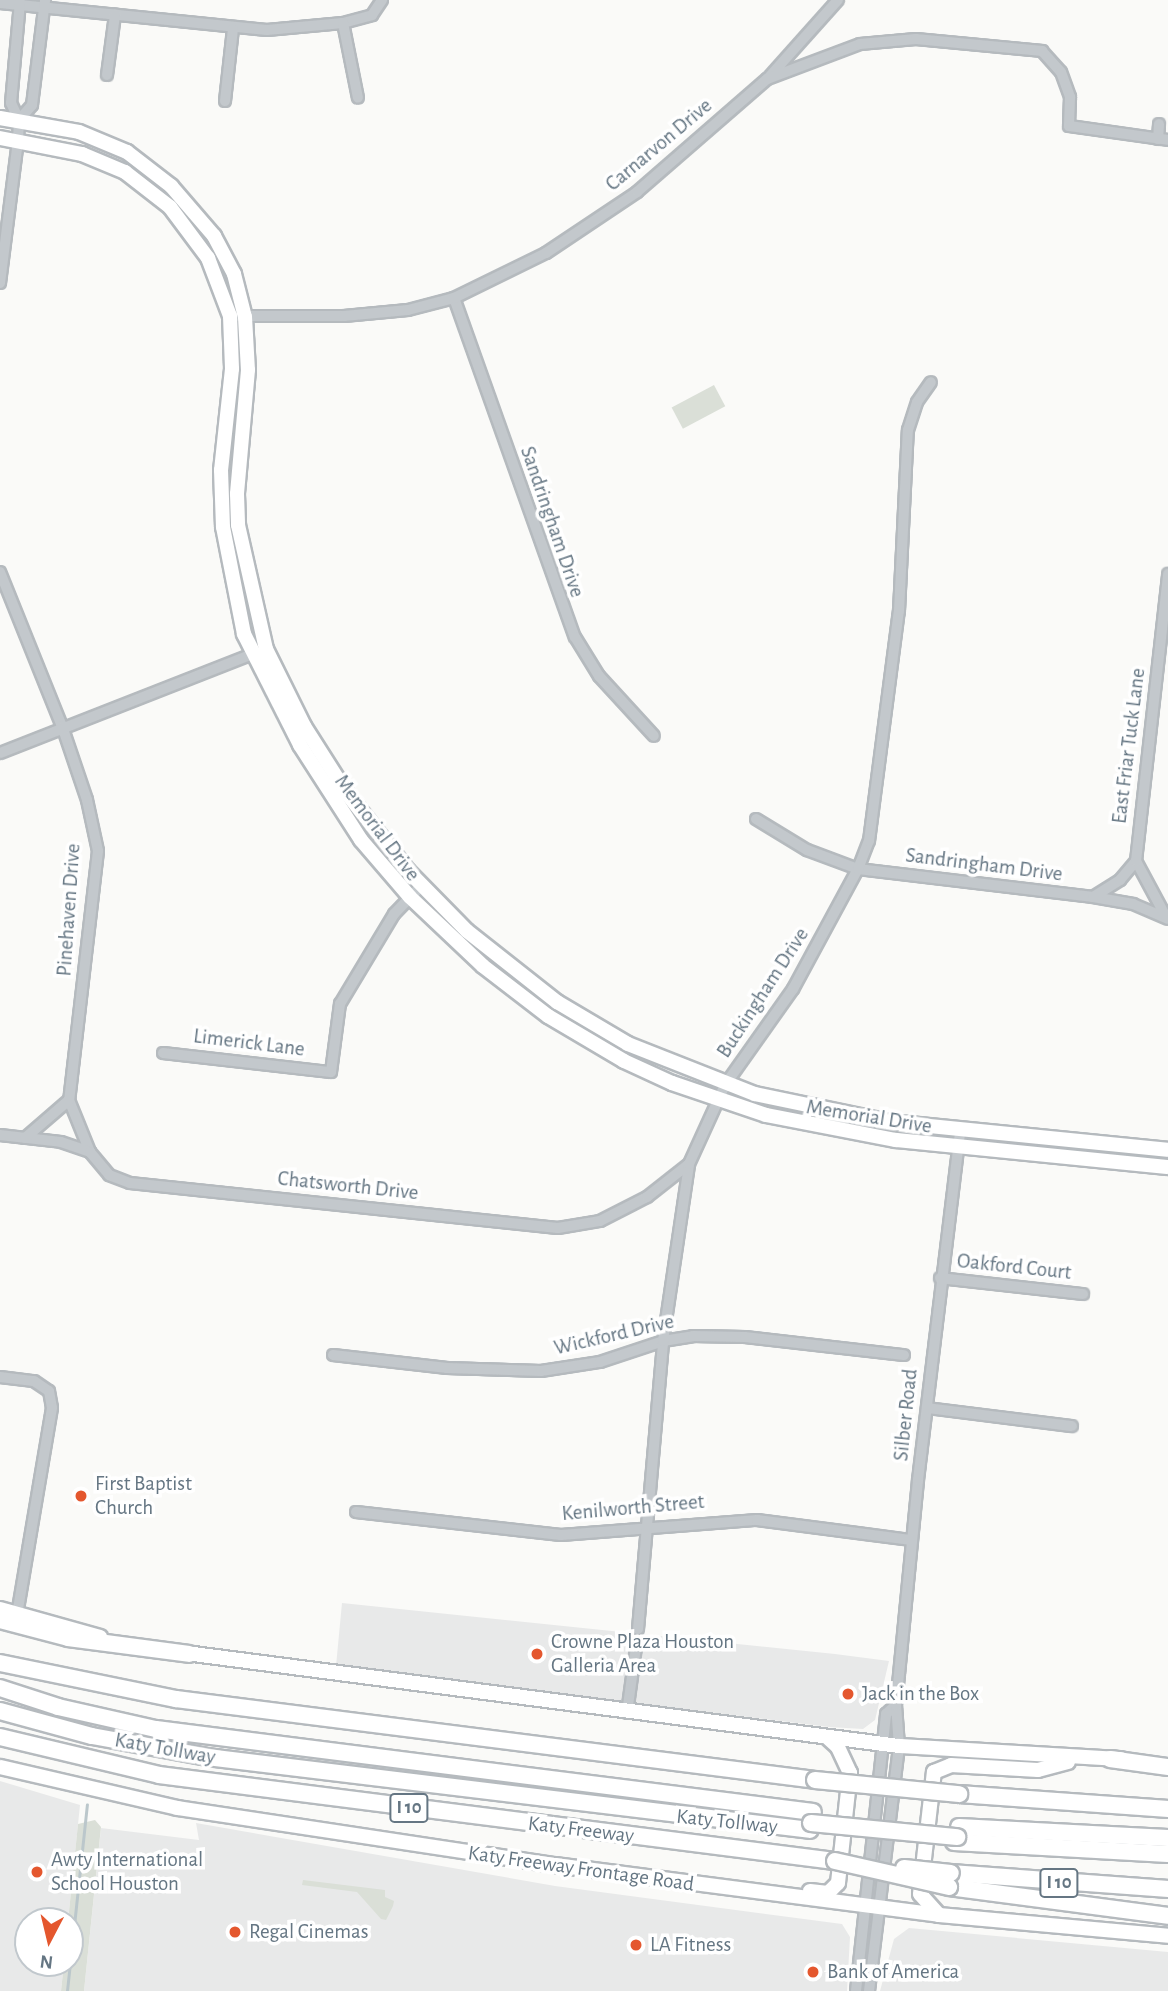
<!DOCTYPE html>
<style>
body{margin:0}
#map{position:relative;width:1168px;height:1991px;overflow:hidden;background:#fafaf8;font-family:"Alegreya Sans",sans-serif}
div>[style]{position:absolute}
[style*='--x']{left:calc(var(--x)*1px);top:calc(var(--y)*1px);width:calc(var(--w)*1px);rotate:calc(var(--a)*1deg)}
.built>*{inset:0;background:#e8e9e9}
.green>*{inset:0;background:#dadfd7;transform-origin:0 0}
.stream>*{height:2.5px;margin:-1.25px;padding:0 1.25px;transform-origin:1.25px;border-radius:1.25px;background:#bbc7cb}
.roads{filter:drop-shadow(2px 0 #b5babe) drop-shadow(-2px 0 #b5babe) drop-shadow(0 2px #b5babe) drop-shadow(0 -2px #b5babe)}
.minor>*{height:10px;margin:-5px;padding:0 5px;transform-origin:5px;border-radius:5px;background:#c3c8cc}
.major>*{height:14px;margin:-7px;padding:0 7px;transform-origin:7px;border-radius:7px;background:#fff}
.highway>*{height:16px;margin:-8px;padding:0 8px;transform-origin:8px;border-radius:8px;background:#fff}
.bridges{filter:drop-shadow(2px 0 #b4b9bd) drop-shadow(-2px 0 #b4b9bd) drop-shadow(0 2px #b4b9bd) drop-shadow(0 -2px #b4b9bd)}
.highway-bridge>*{height:16px;margin:-8px;padding:0 8px;transform-origin:8px;border-radius:8px;background:#fff}
.dots>*{width:19px;height:19px;translate:-50% -50%;box-sizing:border-box;border:4px solid #fff;border-radius:50%}
span{translate:-50% -50%;white-space:nowrap;text-align:center;line-height:1.15;-webkit-text-stroke:7px #fff;paint-order:stroke}
.shield-label span{padding:2px 5px;background:#fff;border:2px solid;border-radius:5px;-webkit-text-stroke-width:0}
.shield-label{font-size:19px;color:#657683;font-weight:700}
.street-label{font-size:21px;color:#657683}
.poi-label{font-size:21px;color:#657683}
.left{translate:0 -50%;text-align:left}
.north{position:absolute;left:14px;top:1907px;width:70px;height:70px;box-sizing:border-box;background:#fff;border:2px solid #c1c8cd;border-radius:50%;rotate:187deg;font-size:19px;font-weight:700;line-height:28px;text-align:center;color:#657683}
.north::after{content:'';display:block;margin:auto;width:24px;height:32px;background:#e4572e;clip-path:polygon(50% 0,100% 100%,50% 72%,0 100%)}
</style>
<div id="map">
<div class="built">
<div style="clip-path:polygon(342px 1603px,835px 1654px,889px 1661px,875px 1720px,863px 1729px,829px 1727px,336px 1666px)"></div>
<div style="clip-path:polygon(0 1781px,80px 1805px,68px 1921px,28px 1921px,28px 1963px,64px 1963px,61px 1991px,0 1991px)"></div>
<div style="clip-path:polygon(196px 1823px,555px 1886px,842px 1924px,850px 1937px,847px 1991px,84px 1991px,101px 1828px,199px 1840px)"></div>
<div style="clip-path:polygon(909px 1928px,1168px 1952px,1168px 1991px,880px 1991px,894px 1939px)"></div>
</div>
<div class="green">
<div style="left:714px;top:385px;width:24px;height:48px;rotate:62deg"></div>
<div style="clip-path:polygon(95px 1820px,101px 1827px,84px 1991px,61px 1991px,64px 1963px,70px 1963px,68px 1921px,78px 1824px)"></div>
<div style="clip-path:polygon(303px 1880px,385px 1890px,385px 1897px,394px 1901px,393px 1906px,386px 1920px,381px 1919px,357px 1892px,302px 1885px)"></div>
</div>
<div class="stream">
<div style="--x:67;--y:1991;--w:187;--a:-83.9"></div>
</div>
<div class="roads">
<div class="minor">
<div style="--x:0;--y:3;--w:268;--a:5.8"></div>
<div style="--x:267;--y:30;--w:76;--a:-5.3"></div>
<div style="--x:343;--y:23;--w:30;--a:-15"></div>
<div style="--x:372;--y:15;--w:18;--a:-56"></div>
<div style="--x:343;--y:23;--w:76;--a:78.7"></div>
<div style="--x:107;--y:75;--w:61;--a:-82.4"></div>
<div style="--x:770;--y:76;--w:102;--a:-48.2"></div>
<div style="--x:225;--y:101;--w:72;--a:-83.7"></div>
<div style="--x:19;--y:120;--w:20;--a:-49"></div>
<div style="--x:32;--y:105;--w:106;--a:-82.9"></div>
<div style="--x:1158;--y:139;--w:15;--a:-86"></div>
<div style="--x:0;--y:283;--w:144;--a:-82.8"></div>
<div style="--x:18;--y:140;--w:20;--a:-87"></div>
<div style="--x:19;--y:120;--w:19;--a:-115"></div>
<div style="--x:11;--y:103;--w:101;--a:-84.9"></div>
<div style="--x:454;--y:298;--w:360;--a:70.4"></div>
<div style="--x:575;--y:637;--w:46;--a:58.4"></div>
<div style="--x:599;--y:676;--w:81;--a:47.5"></div>
<div style="--x:239;--y:316;--w:105;--a:0"></div>
<div style="--x:344;--y:316;--w:64;--a:-5.4"></div>
<div style="--x:408;--y:310;--w:48;--a:-14.6"></div>
<div style="--x:454;--y:298;--w:102;--a:-26.1"></div>
<div style="--x:546;--y:253;--w:110;--a:-33.8"></div>
<div style="--x:637;--y:192;--w:172;--a:-41"></div>
<div style="--x:767;--y:79;--w:99;--a:-20.6"></div>
<div style="--x:860;--y:44;--w:56;--a:-5.1"></div>
<div style="--x:916;--y:39;--w:127;--a:5.4"></div>
<div style="--x:1042;--y:51;--w:28;--a:48"></div>
<div style="--x:1061;--y:72;--w:27;--a:70"></div>
<div style="--x:1070;--y:97;--w:29;--a:92"></div>
<div style="--x:1069;--y:126;--w:100;--a:8"></div>
<div style="--x:0;--y:572;--w:166;--a:68.1"></div>
<div style="--x:62;--y:726;--w:78;--a:71.3"></div>
<div style="--x:87;--y:800;--w:52;--a:77.8"></div>
<div style="--x:98;--y:851;--w:251;--a:96.6"></div>
<div style="--x:69;--y:1100;--w:56;--a:68"></div>
<div style="--x:0;--y:753;--w:279;--a:-21.4"></div>
<div style="--x:756;--y:819;--w:60;--a:31.3"></div>
<div style="--x:807;--y:850;--w:54;--a:20.4"></div>
<div style="--x:858;--y:869;--w:237;--a:6.8"></div>
<div style="--x:1093;--y:897;--w:41;--a:9.9"></div>
<div style="--x:1133;--y:904;--w:38;--a:23"></div>
<div style="--x:1093;--y:897;--w:32;--a:-32"></div>
<div style="--x:1120;--y:880;--w:25;--a:-50"></div>
<div style="--x:1165;--y:915;--w:61;--a:-118.2"></div>
<div style="--x:1136;--y:861;--w:289;--a:-83.6"></div>
<div style="--x:163;--y:1053;--w:169;--a:6.5"></div>
<div style="--x:331;--y:1072;--w:69;--a:-82.5"></div>
<div style="--x:340;--y:1004;--w:105;--a:-59"></div>
<div style="--x:394;--y:914;--w:39;--a:-46"></div>
<div style="--x:0;--y:1135;--w:61;--a:6.5"></div>
<div style="--x:61;--y:1142;--w:31;--a:19"></div>
<div style="--x:90;--y:1152;--w:30;--a:50"></div>
<div style="--x:109;--y:1175;--w:22;--a:21"></div>
<div style="--x:130;--y:1183;--w:430;--a:6"></div>
<div style="--x:558;--y:1228;--w:43;--a:-9.5"></div>
<div style="--x:600;--y:1221;--w:53;--a:-27.1"></div>
<div style="--x:647;--y:1197;--w:53;--a:-38.2"></div>
<div style="--x:25;--y:1138;--w:58;--a:-40.8"></div>
<div style="--x:940;--y:1278;--w:144;--a:6.4"></div>
<div style="--x:333;--y:1355;--w:115;--a:6.5"></div>
<div style="--x:447;--y:1368;--w:94;--a:1.8"></div>
<div style="--x:541;--y:1371;--w:60;--a:-8.7"></div>
<div style="--x:600;--y:1362;--w:66;--a:-18.4"></div>
<div style="--x:663;--y:1341;--w:30;--a:-9"></div>
<div style="--x:693;--y:1336;--w:52;--a:1.1"></div>
<div style="--x:745;--y:1337;--w:160;--a:6.5"></div>
<div style="--x:0;--y:1377;--w:34;--a:7"></div>
<div style="--x:34;--y:1381;--w:18;--a:34"></div>
<div style="--x:49;--y:1391;--w:17;--a:80"></div>
<div style="--x:52;--y:1408;--w:209;--a:99.6"></div>
<div style="--x:927;--y:1408;--w:146;--a:7.1"></div>
<div style="--x:356;--y:1512;--w:206;--a:6.4"></div>
<div style="--x:561;--y:1535;--w:197;--a:-4.4"></div>
<div style="--x:757;--y:1520;--w:156;--a:7.4"></div>
<div style="--x:638;--y:1629;--w:289;--a:-85"></div>
<div style="--x:663;--y:1341;--w:179;--a:-81.6"></div>
<div style="--x:689;--y:1164;--w:87;--a:-65.5"></div>
<div style="--x:725;--y:1085;--w:118;--a:-54.7"></div>
<div style="--x:793;--y:989;--w:136;--a:-61.6"></div>
<div style="--x:858;--y:869;--w:30;--a:-69"></div>
<div style="--x:869;--y:841;--w:232;--a:-82.6"></div>
<div style="--x:899;--y:611;--w:181;--a:-87.2"></div>
<div style="--x:908;--y:430;--w:29;--a:-72"></div>
<div style="--x:917;--y:402;--w:24;--a:-55"></div>
<div style="--x:627;--y:1713;--w:74;--a:-82.2"></div>
<div style="--x:856;--y:1991;--w:279;--a:-83.8"></div>
<div style="--x:886;--y:1714;--w:13;--a:-42"></div>
<div style="--x:869;--y:1991;--w:247;--a:-83"></div>
<div style="--x:899;--y:1746;--w:41;--a:-94.2"></div>
<div style="--x:896;--y:1705;--w:226;--a:-84.4"></div>
<div style="--x:918;--y:1480;--w:352;--a:-83.1"></div>
</div>
<div class="major">
<div style="--x:0;--y:118;--w:80;--a:10"></div>
<div style="--x:79;--y:132;--w:52;--a:22.6"></div>
<div style="--x:127;--y:152;--w:56;--a:37.7"></div>
<div style="--x:171;--y:186;--w:66;--a:49.3"></div>
<div style="--x:214;--y:236;--w:43;--a:62.2"></div>
<div style="--x:234;--y:274;--w:44;--a:75.7"></div>
<div style="--x:245;--y:317;--w:53;--a:86.8"></div>
<div style="--x:248;--y:370;--w:124;--a:95.1"></div>
<div style="--x:237;--y:494;--w:31;--a:88"></div>
<div style="--x:238;--y:525;--w:127;--a:77.3"></div>
<div style="--x:266;--y:649;--w:86;--a:63.7"></div>
<div style="--x:304;--y:726;--w:82;--a:57.5"></div>
<div style="--x:348;--y:795;--w:97;--a:51.7"></div>
<div style="--x:408;--y:871;--w:84;--a:45.5"></div>
<div style="--x:467;--y:931;--w:115;--a:38.3"></div>
<div style="--x:557;--y:1002;--w:82;--a:30.6"></div>
<div style="--x:628;--y:1044;--w:136;--a:21.5"></div>
<div style="--x:755;--y:1094;--w:137;--a:11.8"></div>
<div style="--x:889;--y:1122;--w:280;--a:5.7"></div>
<div style="--x:0;--y:138;--w:84;--a:11"></div>
<div style="--x:82;--y:154;--w:47;--a:22.7"></div>
<div style="--x:125;--y:172;--w:57;--a:37.9"></div>
<div style="--x:170;--y:207;--w:64;--a:53.3"></div>
<div style="--x:208;--y:258;--w:62;--a:69.2"></div>
<div style="--x:230;--y:316;--w:53;--a:87.8"></div>
<div style="--x:232;--y:369;--w:102;--a:96.2"></div>
<div style="--x:221;--y:470;--w:57;--a:88"></div>
<div style="--x:223;--y:527;--w:109;--a:78.9"></div>
<div style="--x:244;--y:634;--w:124;--a:63.2"></div>
<div style="--x:300;--y:745;--w:113;--a:57.3"></div>
<div style="--x:361;--y:840;--w:75;--a:49.3"></div>
<div style="--x:410;--y:897;--w:100;--a:43.4"></div>
<div style="--x:483;--y:966;--w:82;--a:37.6"></div>
<div style="--x:548;--y:1016;--w:88;--a:30.6"></div>
<div style="--x:624;--y:1061;--w:53;--a:24.6"></div>
<div style="--x:672;--y:1083;--w:99;--a:18.8"></div>
<div style="--x:766;--y:1115;--w:132;--a:10.9"></div>
<div style="--x:896;--y:1140;--w:273;--a:5.7"></div>
<div style="--x:0;--y:1609;--w:104;--a:15.6"></div>
<div style="--x:178;--y:1652;--w:727;--a:7.43"></div>
<div style="--x:899;--y:1746;--w:222;--a:3.4"></div>
<div style="--x:0;--y:1767;--w:182;--a:13"></div>
<div style="--x:177;--y:1808;--w:382;--a:8.6"></div>
<div style="--x:555;--y:1865;--w:387;--a:7.4"></div>
<div style="--x:939;--y:1915;--w:230;--a:5.2"></div>
<div style="--x:810;--y:1891;--w:18;--a:6"></div>
<div style="--x:828;--y:1893;--w:14;--a:-45"></div>
<div style="--x:838;--y:1883;--w:111;--a:-83.8"></div>
<div style="--x:850;--y:1773;--w:29;--a:-115"></div>
<div style="--x:838;--y:1747;--w:13;--a:-138"></div>
<div style="--x:939;--y:1915;--w:28;--a:-132"></div>
<div style="--x:920;--y:1894;--w:123;--a:-83.5"></div>
<div style="--x:934;--y:1772;--w:18;--a:-22"></div>
<div style="--x:951;--y:1765;--w:87;--a:3.3"></div>
<div style="--x:1038;--y:1770;--w:31;--a:-15"></div>
</div>
<div class="highway">
<div style="--x:0;--y:1620;--w:70;--a:14.8"></div>
<div style="--x:68;--y:1638;--w:122;--a:7.5"></div>
<div style="--x:0;--y:1663;--w:180;--a:11.6"></div>
<div style="--x:176;--y:1699;--w:644;--a:7.22"></div>
<div style="--x:0;--y:1688;--w:61;--a:18.1"></div>
<div style="--x:58;--y:1707;--w:100;--a:12.7"></div>
<div style="--x:156;--y:1729;--w:662;--a:7.2"></div>
<div style="--x:0;--y:1711;--w:95;--a:15.2"></div>
<div style="--x:92;--y:1736;--w:117;--a:10.3"></div>
<div style="--x:207;--y:1757;--w:607;--a:6.9"></div>
<div style="--x:0;--y:1737;--w:163;--a:13.4"></div>
<div style="--x:159;--y:1775;--w:681;--a:7.25"></div>
<div style="--x:1110;--y:1759;--w:59;--a:7.9"></div>
<div style="--x:959;--y:1794;--w:210;--a:4.1"></div>
<div style="--x:959;--y:1827;--w:209;--a:3"></div>
<div style="--x:954;--y:1842;--w:214;--a:3.2"></div>
<div style="--x:951;--y:1873;--w:218;--a:4.2"></div>
<div style="--x:949;--y:1887;--w:221;--a:7.5"></div>
</div>
</div>
<div class="bridges">
<div class="highway-bridge">
<div style="--x:815;--y:1780;--w:145;--a:5.6"></div>
<div style="--x:811;--y:1823;--w:147;--a:5.5"></div>
<div style="--x:835;--y:1861;--w:117;--a:12.8"></div>
<div style="--x:904;--y:1868;--w:47;--a:6.1"></div>
</div>
</div>
<div class="dots">
<div style="left:81px;top:1496px;background:#e4572e"></div>
<div style="left:537px;top:1654px;background:#e4572e"></div>
<div style="left:848px;top:1694px;background:#e4572e"></div>
<div style="left:37px;top:1872px;background:#e4572e"></div>
<div style="left:235px;top:1932px;background:#e4572e"></div>
<div style="left:636px;top:1945px;background:#e4572e"></div>
<div style="left:813px;top:1972px;background:#e4572e"></div>
</div>
<div class="shield-label">
<span style="left:409px;top:1808px">I 10</span>
<span style="left:1059px;top:1883px">I 10</span>
</div>
<div class="street-label">
<span style="left:659px;top:145px;rotate:-40deg">Carnarvon Drive</span>
<span style="left:552px;top:522px;rotate:71deg">Sandringham Drive</span>
<span style="left:1129px;top:746px;rotate:-83deg">East Friar Tuck Lane</span>
<span style="left:377px;top:828px;rotate:53deg">Memorial Drive</span>
<span style="left:984px;top:865px;rotate:7deg">Sandringham Drive</span>
<span style="left:69px;top:910px;rotate:-86deg">Pinehaven Drive</span>
<span style="left:763px;top:993px;rotate:-57deg">Buckingham Drive</span>
<span style="left:249px;top:1043px;rotate:7deg">Limerick Lane</span>
<span style="left:869px;top:1117px;rotate:9deg">Memorial Drive</span>
<span style="left:348px;top:1186px;rotate:6deg">Chatsworth Drive</span>
<span style="left:1014px;top:1267px;rotate:6deg">Oakford Court</span>
<span style="left:614px;top:1335px;rotate:-13deg">Wickford Drive</span>
<span style="left:906px;top:1415px;rotate:-84deg">Silber Road</span>
<span style="left:633px;top:1508px;rotate:-5deg">Kenilworth Street</span>
<span style="left:165px;top:1749px;rotate:10deg">Katy Tollway</span>
<span style="left:727px;top:1822px;rotate:6deg">Katy Tollway</span>
<span style="left:581px;top:1830px;rotate:7deg">Katy Freeway</span>
<span style="left:581px;top:1869px;rotate:8deg">Katy Freeway Frontage Road</span>
</div>
<div class="poi-label">
<span class="left" style="left:95px;top:1496px">First Baptist<br>Church</span>
<span class="left" style="left:551px;top:1654px">Crowne Plaza Houston<br>Galleria Area</span>
<span class="left" style="left:862px;top:1694px">Jack in the Box</span>
<span class="left" style="left:51px;top:1872px">Awty International<br>School Houston</span>
<span class="left" style="left:249px;top:1932px">Regal Cinemas</span>
<span class="left" style="left:650px;top:1945px">LA Fitness</span>
<span class="left" style="left:827px;top:1972px">Bank of America</span>
</div>
<div class="north">N</div>
</div>
